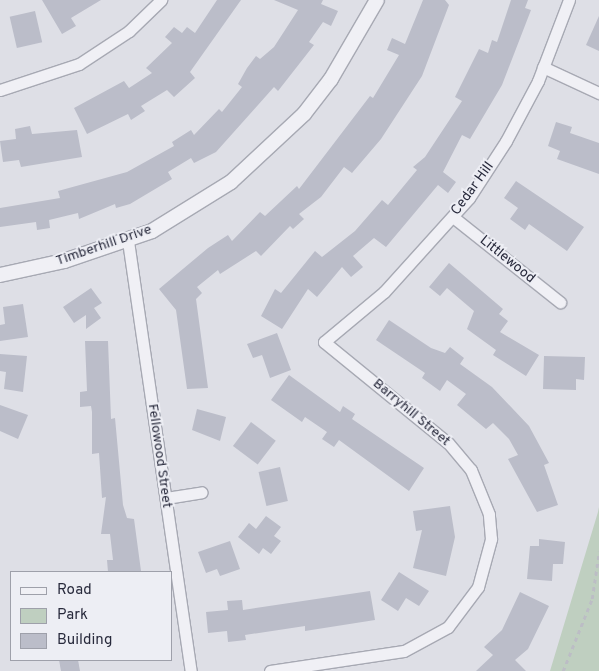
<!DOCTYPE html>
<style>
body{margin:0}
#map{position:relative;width:599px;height:671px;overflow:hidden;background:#dedfe6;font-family:Overpass,sans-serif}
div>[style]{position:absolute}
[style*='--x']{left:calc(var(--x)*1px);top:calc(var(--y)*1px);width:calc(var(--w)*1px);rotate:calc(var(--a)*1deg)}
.green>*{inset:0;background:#bfcfc0}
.building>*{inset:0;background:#bbbdc9;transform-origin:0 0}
.path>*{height:2.5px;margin-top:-1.25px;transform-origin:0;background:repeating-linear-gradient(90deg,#bcbdc5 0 4px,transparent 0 8px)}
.roads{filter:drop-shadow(1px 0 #a7a9b3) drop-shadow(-1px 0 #a7a9b3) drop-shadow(0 1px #a7a9b3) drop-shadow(0 -1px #a7a9b3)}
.minor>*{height:11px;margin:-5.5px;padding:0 5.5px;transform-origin:5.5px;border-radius:5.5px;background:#f0f0f5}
.tertiary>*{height:14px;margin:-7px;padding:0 7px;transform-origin:7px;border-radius:7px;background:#f0f0f5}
span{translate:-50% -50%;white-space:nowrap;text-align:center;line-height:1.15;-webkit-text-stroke:4px #edeef4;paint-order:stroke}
.street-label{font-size:14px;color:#282a3c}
.legend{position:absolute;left:10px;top:571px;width:162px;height:90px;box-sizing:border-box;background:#edeef4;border:1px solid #9ea0aa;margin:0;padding:6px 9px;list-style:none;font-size:15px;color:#282a3c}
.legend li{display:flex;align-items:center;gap:10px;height:25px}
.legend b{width:25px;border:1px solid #9ea0aa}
</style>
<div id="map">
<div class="green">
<div style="clip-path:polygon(599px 507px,599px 671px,550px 671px,598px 512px)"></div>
</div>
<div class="building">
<div style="clip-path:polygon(42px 0,101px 0,71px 18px,76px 26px,62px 34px)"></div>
<div style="clip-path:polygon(217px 0,241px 0,190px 72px,195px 78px,174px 97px,167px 90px,141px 106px,145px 111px,131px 120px,128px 114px,87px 134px,74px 108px,124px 81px,129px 88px,152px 73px,146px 68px,172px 43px,165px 37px,174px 27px,182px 33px,187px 27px,195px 33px)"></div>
<div style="clip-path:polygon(274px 0,323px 0,321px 4px,338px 11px,331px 26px,323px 22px,309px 42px,314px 45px,278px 91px,274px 87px,216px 152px,194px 163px,191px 158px,168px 172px,172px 179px,130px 204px,116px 208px,115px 204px,79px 219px,78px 213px,49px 220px,50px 228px,37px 230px,36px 222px,0 227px,0 208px,60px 198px,58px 191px,127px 172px,174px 146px,172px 142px,191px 130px,194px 135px,219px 109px,222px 112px,242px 87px,238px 84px,247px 68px,256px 56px,260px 59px,274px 47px,298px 10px)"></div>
<div style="clip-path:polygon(423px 0,445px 0,449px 5px,422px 76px,381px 139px,352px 173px,344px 167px,321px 197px,299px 214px,304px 219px,293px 229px,290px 226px,261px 256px,256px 251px,220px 274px,218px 270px,197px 287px,202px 293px,196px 299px,208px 388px,187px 389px,176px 310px,159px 289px,208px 248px,228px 235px,232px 241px,260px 212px,265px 216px,297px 186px,299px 189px,370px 96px,373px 98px,399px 55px,387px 50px,392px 38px,405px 44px)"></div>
<div style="clip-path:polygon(511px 0,528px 0,525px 8px,531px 10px,502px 85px,470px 139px,462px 135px,443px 172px,456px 182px,448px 193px,438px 185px,386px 247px,374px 238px,353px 256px,363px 267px,351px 277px,342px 267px,317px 297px,308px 289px,282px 329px,261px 316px,275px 289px,281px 293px,315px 251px,322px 257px,355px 231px,382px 200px,388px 205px,417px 170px,413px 167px,425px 157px,462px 101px,455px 97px,479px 49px,488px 53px,492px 40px,497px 42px)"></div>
<div style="left:35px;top:11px;width:32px;height:26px;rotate:77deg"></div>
<div style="clip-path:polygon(599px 16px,599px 51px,586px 45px)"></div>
<div style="clip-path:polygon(556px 122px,572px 127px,570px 133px,599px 143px,599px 174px,557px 159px,560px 151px,548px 146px)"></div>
<div style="clip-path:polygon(30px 126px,32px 134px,77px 130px,82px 157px,21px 167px,19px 160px,3px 162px,0 141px,16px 139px,15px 129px)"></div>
<div style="clip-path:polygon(516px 181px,584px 227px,567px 251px,529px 224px,525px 230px,510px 219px,518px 208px,504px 198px)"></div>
<div style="clip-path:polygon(449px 263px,503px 309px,499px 314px,508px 321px,500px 332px,539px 355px,526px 376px,493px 355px,496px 350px,467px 329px,474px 311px,447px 288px,440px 296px,429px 287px)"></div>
<div style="clip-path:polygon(91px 288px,102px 303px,94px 308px,101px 318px,86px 329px,86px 315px,74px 323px,63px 307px)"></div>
<div style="clip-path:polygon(23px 304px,28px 337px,0 341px,0 325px,5px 324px,3px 307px)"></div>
<div style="clip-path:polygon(389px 320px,431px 348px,445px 353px,450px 347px,464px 358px,460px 364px,492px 387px,529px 426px,549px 463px,544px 465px,558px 505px,537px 512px,508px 459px,518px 455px,509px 439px,493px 423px,486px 429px,457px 405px,466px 394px,447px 380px,440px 391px,422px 378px,425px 373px,376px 340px)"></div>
<div style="clip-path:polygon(277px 333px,291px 370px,270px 378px,262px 355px,253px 358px,247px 344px)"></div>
<div style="clip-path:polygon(85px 341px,108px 341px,111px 419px,115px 418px,123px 505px,127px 518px,134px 519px,141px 571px,108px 572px,107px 560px,113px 560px,110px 534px,101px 534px,106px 497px,102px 498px,99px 453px,92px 454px,92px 412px,91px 406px,80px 407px,80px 392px,87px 391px)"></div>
<div style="clip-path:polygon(0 354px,27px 356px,23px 392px,4px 389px,6px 372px,0 371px)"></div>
<div style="clip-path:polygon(544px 356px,585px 357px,584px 380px,576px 379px,576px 390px,543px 389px)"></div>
<div style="clip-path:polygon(289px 375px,340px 412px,343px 406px,355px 414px,352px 419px,424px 468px,409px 491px,339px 440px,334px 447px,322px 439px,327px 432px,305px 417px,302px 422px,271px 400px)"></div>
<div style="clip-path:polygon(0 405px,28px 415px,18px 439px,0 431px)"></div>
<div style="clip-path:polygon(197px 409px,226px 417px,220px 441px,192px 430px)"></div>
<div style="left:251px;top:422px;width:31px;height:30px;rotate:37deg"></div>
<div style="left:280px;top:467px;width:35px;height:22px;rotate:77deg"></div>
<div style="clip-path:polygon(450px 506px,455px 537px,446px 576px,413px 568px,422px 530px,416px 531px,413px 511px)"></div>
<div style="clip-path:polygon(266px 516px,281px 527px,274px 536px,281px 541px,271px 554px,263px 548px,259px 554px,238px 537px,249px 523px,256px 529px)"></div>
<div style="clip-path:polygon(539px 539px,565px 542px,563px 564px,553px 564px,552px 581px,527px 579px,530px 546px,539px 546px)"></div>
<div style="clip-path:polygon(230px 541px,240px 569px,220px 576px,217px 569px,206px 573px,198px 552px)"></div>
<div style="clip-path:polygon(399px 572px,429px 591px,419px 606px,406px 598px,398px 611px,381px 600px)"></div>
<div style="clip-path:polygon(370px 591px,375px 620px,305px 631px,305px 626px,245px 635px,246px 640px,228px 642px,227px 631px,208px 633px,206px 612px,228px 610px,227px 601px,242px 600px,243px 610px)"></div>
<div style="clip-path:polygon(520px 592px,549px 606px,528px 649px,515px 660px,526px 671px,476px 671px,493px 655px,484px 647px,502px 630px)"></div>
<div style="clip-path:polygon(59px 660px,78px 660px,80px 671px,61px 671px)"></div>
</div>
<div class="path">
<div style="--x:563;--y:671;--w:78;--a:-68.1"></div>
<div style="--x:592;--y:599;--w:48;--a:-81.5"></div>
</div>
<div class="roads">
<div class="minor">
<div style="--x:543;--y:67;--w:62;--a:24.9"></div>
<div style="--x:0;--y:90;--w:83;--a:-18.2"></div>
<div style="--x:79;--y:64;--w:60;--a:-33.4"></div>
<div style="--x:129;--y:31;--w:45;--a:-44.1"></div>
<div style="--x:453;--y:217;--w:137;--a:38.5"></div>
<div style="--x:128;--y:241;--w:435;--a:81.7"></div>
<div style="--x:166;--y:498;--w:36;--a:-9"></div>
<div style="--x:270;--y:671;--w:135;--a:-8.5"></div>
<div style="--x:404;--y:651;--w:50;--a:-28.6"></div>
<div style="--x:448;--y:627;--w:50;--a:-53.1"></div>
<div style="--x:478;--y:587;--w:50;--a:-74.8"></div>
<div style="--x:491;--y:539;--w:25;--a:-95"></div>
<div style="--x:489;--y:514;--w:48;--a:-112.2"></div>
<div style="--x:471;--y:470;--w:35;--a:-130"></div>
<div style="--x:448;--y:443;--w:160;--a:-140.8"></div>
<div style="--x:324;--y:342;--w:78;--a:-39.8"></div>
<div style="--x:384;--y:292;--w:127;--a:-47.9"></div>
<div style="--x:469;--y:198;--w:68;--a:-57"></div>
<div style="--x:506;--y:141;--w:68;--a:-61.9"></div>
<div style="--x:538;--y:81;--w:87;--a:-69.1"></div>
</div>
<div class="tertiary">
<div style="--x:0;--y:275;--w:66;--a:-12.3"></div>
<div style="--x:64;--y:261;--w:93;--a:-18.8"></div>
<div style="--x:152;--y:231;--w:93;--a:-31.8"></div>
<div style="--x:231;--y:182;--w:100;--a:-43"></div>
<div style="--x:304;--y:114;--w:44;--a:-52.4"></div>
<div style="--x:331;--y:79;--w:91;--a:-59.8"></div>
</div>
</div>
<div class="street-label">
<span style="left:473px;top:189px;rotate:-54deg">Cedar Hill</span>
<span style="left:104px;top:246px;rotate:-19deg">Timberhill Drive</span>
<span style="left:507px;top:260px;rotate:39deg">Littlewood</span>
<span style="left:411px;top:413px;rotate:40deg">Barryhill Street</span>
<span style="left:159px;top:456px;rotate:82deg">Fellowood Street</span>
</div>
<ul class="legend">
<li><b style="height:6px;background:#f0f0f5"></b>Road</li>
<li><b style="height:14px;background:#bfcfc0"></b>Park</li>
<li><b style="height:14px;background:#bbbdc9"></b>Building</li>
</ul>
</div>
